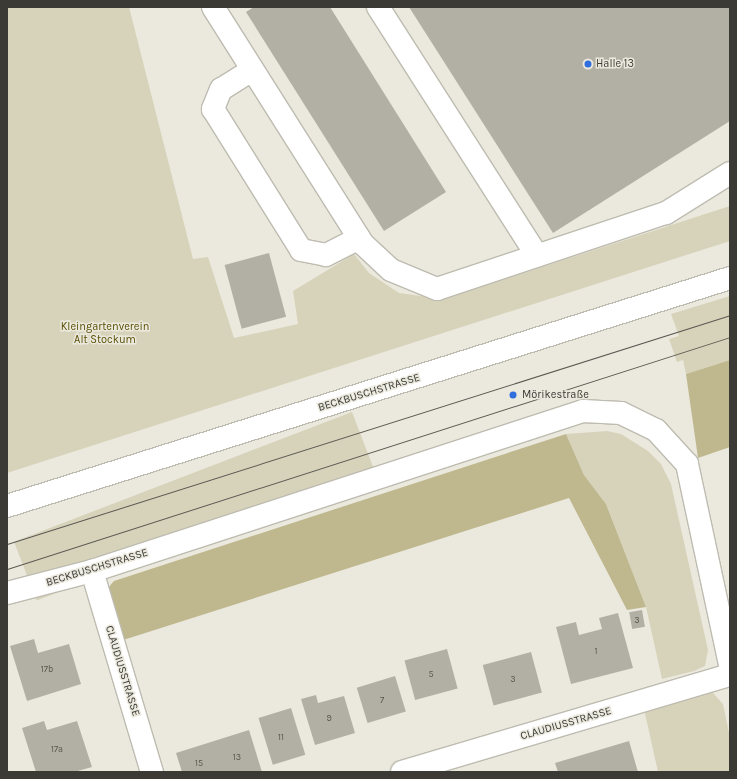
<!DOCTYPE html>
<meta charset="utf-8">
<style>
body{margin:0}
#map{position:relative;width:737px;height:779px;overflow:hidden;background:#ebe9de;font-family:Karla,sans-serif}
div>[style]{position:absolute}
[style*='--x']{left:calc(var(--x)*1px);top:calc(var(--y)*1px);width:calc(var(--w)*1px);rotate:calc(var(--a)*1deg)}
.green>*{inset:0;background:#d7d3ba;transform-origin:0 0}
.forest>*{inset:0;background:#bfb88f}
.building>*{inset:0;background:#b2b0a5;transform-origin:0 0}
.roads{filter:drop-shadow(1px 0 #bebcb1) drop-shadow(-1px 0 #bebcb1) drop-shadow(0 1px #bebcb1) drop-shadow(0 -1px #bebcb1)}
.minor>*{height:22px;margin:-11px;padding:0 11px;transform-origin:11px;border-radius:11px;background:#fff}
.tram>*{height:1px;margin:-0.5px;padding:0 0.5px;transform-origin:0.5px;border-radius:0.5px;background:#5b5953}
.dots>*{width:11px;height:11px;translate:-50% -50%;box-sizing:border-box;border:2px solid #ebe9de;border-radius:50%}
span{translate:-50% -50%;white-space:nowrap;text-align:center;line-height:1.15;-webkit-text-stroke:3px #ebe9de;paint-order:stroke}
.number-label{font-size:9px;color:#595851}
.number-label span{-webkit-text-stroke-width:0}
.poi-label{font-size:11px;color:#3b3a35}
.left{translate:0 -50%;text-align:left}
.park-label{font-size:11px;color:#5a4f04}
.street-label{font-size:11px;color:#3b3a35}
.frame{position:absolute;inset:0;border:8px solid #3b3a35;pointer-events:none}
</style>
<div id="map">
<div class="green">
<div style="clip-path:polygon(7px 7px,129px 7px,193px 259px,208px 257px,234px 338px,298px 324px,293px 291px,354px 254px,369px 273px,399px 293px,443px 299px,730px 206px,730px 241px,7px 473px)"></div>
<div style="clip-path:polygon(730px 296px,730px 360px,686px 374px,683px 360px,677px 362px,669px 339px,679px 336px,671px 314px)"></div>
<div style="left:352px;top:412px;width:63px;height:362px;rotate:69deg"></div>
<div style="clip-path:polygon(607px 431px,621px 434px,648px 451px,661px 464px,671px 484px,708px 650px,705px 666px,694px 671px,662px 679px,646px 607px,606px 504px,584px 475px,566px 434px)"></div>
<div style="clip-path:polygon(703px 693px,713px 693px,723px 704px,730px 738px,730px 772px,658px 772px,644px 709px)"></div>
</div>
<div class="forest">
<div style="clip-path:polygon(730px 360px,730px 447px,698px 458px,686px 374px)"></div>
<div style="clip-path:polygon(566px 434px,584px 475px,606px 504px,646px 607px,627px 610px,569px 498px,117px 642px,107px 589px,114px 581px)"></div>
</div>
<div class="building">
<div style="clip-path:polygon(254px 7px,330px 7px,446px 192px,384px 231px,246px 12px)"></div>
<div style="clip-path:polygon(409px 7px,730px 7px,730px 121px,553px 233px)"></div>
<div style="left:269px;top:253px;width:66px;height:46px;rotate:75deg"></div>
<div style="left:642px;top:610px;width:17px;height:13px;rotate:80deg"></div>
<div style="clip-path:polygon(618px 613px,633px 668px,571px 684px,556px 627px,576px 622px,579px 635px,602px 629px,599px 618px)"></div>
<div style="clip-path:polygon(34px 639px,38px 653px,69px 644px,81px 684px,27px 701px,10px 646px)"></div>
<div style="left:447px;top:649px;width:41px;height:44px;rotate:75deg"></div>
<div style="left:531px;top:652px;width:42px;height:50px;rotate:75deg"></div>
<div style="left:395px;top:676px;width:37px;height:40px;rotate:73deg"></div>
<div style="clip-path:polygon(316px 695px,318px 703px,344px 696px,355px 733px,315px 745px,301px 699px)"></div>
<div style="left:291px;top:708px;width:49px;height:34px;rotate:73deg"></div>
<div style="clip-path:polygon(44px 721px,47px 730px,77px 721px,92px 767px,74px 772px,36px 772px,22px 728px)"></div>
<div style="clip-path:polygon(249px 730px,262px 772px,182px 772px,176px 753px)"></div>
<div style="clip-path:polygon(629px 741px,638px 772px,558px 772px,555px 763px)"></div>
</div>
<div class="roads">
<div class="minor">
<div style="--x:213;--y:7;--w:280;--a:57.7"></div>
<div style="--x:363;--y:244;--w:38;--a:43"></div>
<div style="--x:391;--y:270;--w:50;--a:22.4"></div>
<div style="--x:437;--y:289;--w:241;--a:-18.4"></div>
<div style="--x:666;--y:213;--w:75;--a:-32"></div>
<div style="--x:378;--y:7;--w:295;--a:57.4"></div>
<div style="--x:252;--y:70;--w:36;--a:148"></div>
<div style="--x:221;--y:89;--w:22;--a:112"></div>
<div style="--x:213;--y:109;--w:166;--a:58"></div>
<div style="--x:301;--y:250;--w:25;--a:11"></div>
<div style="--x:326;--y:255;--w:37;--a:-27"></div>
<div style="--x:7;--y:506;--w:758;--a:-17.5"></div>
<div style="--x:92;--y:571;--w:210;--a:73.4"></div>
<div style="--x:7;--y:593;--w:88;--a:-14.5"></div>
<div style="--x:92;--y:571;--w:516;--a:-18.05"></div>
<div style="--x:583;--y:411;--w:38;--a:3"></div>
<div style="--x:621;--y:413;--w:39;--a:26"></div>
<div style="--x:656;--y:430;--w:46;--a:47.6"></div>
<div style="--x:687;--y:464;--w:206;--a:77.9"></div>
<div style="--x:402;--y:772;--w:342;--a:-16.5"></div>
</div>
</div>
<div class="tram">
<div style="--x:7;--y:544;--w:758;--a:-17.57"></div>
<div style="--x:7;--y:569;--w:759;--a:-17.79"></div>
</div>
<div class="dots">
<div style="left:588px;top:64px;background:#2f6edc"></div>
<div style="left:513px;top:395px;background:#2f6edc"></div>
</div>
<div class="number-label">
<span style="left:637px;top:620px">3</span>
<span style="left:596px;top:651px">1</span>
<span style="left:47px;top:669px">17b</span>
<span style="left:431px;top:674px">5</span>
<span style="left:513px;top:679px">3</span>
<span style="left:382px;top:700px">7</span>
<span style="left:329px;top:718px">9</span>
<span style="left:281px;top:737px">11</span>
<span style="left:57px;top:749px">17a</span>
<span style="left:237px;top:757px">13</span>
<span style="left:199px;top:763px">15</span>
</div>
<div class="poi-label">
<span class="left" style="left:596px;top:64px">Halle 13</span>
<span class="left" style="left:522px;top:395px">Mörikestraße</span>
</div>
<div class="park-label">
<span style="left:105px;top:334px">Kleingartenverein<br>Alt Stockum</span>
</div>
<div class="street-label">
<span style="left:369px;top:393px;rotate:-17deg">BECKBUSCHSTRASSE</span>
<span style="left:97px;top:568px;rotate:-17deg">BECKBUSCHSTRASSE</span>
<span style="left:122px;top:671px;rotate:73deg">CLAUDIUSSTRASSE</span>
<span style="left:566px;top:724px;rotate:-16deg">CLAUDIUSSTRASSE</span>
</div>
<div class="frame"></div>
</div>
